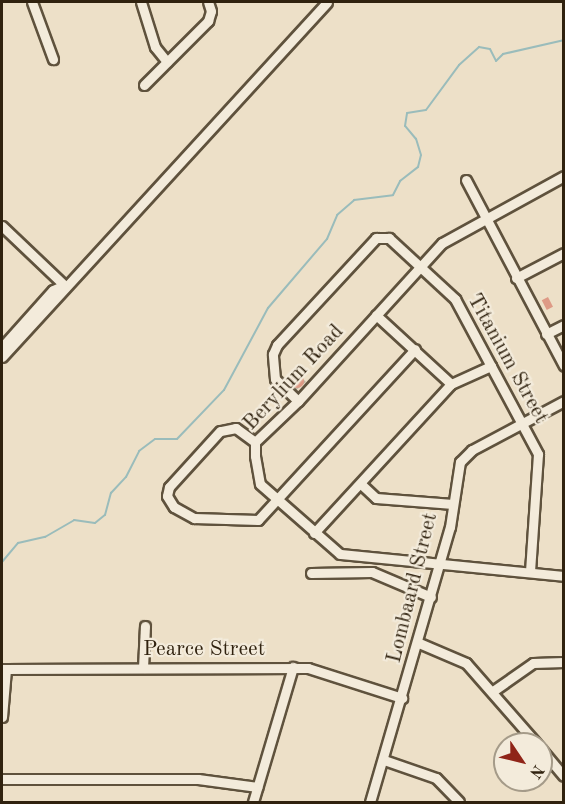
<!DOCTYPE html>
<style>
body{margin:0}
#map{position:relative;width:565px;height:804px;overflow:hidden;background:#ede0c8;font-family:"Old Standard TT",serif}
div>[style]{position:absolute}
[style*='--x']{left:calc(var(--x)*1px);top:calc(var(--y)*1px);width:calc(var(--w)*1px);rotate:calc(var(--a)*1deg)}
.shadow>*{inset:0;background:#0003}
.stream>*{height:2px;margin:-1px;padding:0 1px;transform-origin:1px;border-radius:1px;background:#9abcbb}
.building>*{inset:0;background:#de9a86;transform-origin:0 0}
.round{border-radius:50%}
.roads{filter:drop-shadow(2px 0 #5f523d) drop-shadow(-2px 0 #5f523d) drop-shadow(0 2px #5f523d) drop-shadow(0 -2px #5f523d)}
.minor>*{height:9px;margin:-4.5px;padding:0 4.5px;transform-origin:4.5px;border-radius:4.5px;background:#f3ebdb}
span{translate:-50% -50%;white-space:nowrap;text-align:center;line-height:1.15;-webkit-text-stroke:4.5px #f3ebdb;paint-order:stroke}
.street-label{font-size:21px;color:#30220f}
.frame{position:absolute;inset:0;border:3px solid #30220f;pointer-events:none}
.north{position:absolute;left:493px;top:732px;width:60px;height:60px;box-sizing:border-box;background:#f3ebdb;border:2px solid #a59b89;border-radius:50%;rotate:125deg;font-size:16px;font-weight:700;line-height:24px;text-align:center;color:#30220f}
.north::after{content:'';display:block;margin:auto;width:21px;height:27px;background:#8f2418;clip-path:polygon(50% 0,100% 100%,50% 72%,0 100%)}
</style>
<div id="map">
<div class="shadow">
<div style="clip-path:polygon(298px 374px,306px 382px,295px 391px,290px 386px)"></div>
</div>
<div class="stream">
<div style="--x:2;--y:562;--w:25;--a:-50"></div>
<div style="--x:18;--y:543;--w:28;--a:-13"></div>
<div style="--x:45;--y:537;--w:34;--a:-30"></div>
<div style="--x:74;--y:520;--w:21;--a:8"></div>
<div style="--x:95;--y:523;--w:13;--a:-39"></div>
<div style="--x:105;--y:515;--w:23;--a:-75"></div>
<div style="--x:111;--y:493;--w:22;--a:-47"></div>
<div style="--x:126;--y:477;--w:29;--a:-63"></div>
<div style="--x:139;--y:451;--w:20;--a:-37"></div>
<div style="--x:155;--y:439;--w:22;--a:0"></div>
<div style="--x:177;--y:439;--w:68;--a:-46.2"></div>
<div style="--x:224;--y:390;--w:93;--a:-61.8"></div>
<div style="--x:268;--y:308;--w:91;--a:-49.5"></div>
<div style="--x:327;--y:239;--w:26;--a:-67"></div>
<div style="--x:337;--y:215;--w:23;--a:-41"></div>
<div style="--x:354;--y:200;--w:39;--a:-7"></div>
<div style="--x:393;--y:195;--w:16;--a:-63"></div>
<div style="--x:400;--y:181;--w:23;--a:-38"></div>
<div style="--x:418;--y:167;--w:12;--a:-76"></div>
<div style="--x:421;--y:155;--w:17;--a:-107"></div>
<div style="--x:416;--y:139;--w:17;--a:-130"></div>
<div style="--x:405;--y:126;--w:13;--a:-81"></div>
<div style="--x:407;--y:113;--w:19;--a:-9"></div>
<div style="--x:426;--y:110;--w:56;--a:-53.7"></div>
<div style="--x:459;--y:65;--w:27;--a:-42"></div>
<div style="--x:479;--y:47;--w:11;--a:10"></div>
<div style="--x:490;--y:49;--w:13;--a:63"></div>
<div style="--x:496;--y:61;--w:10;--a:-45"></div>
<div style="--x:503;--y:54;--w:63;--a:-12.9"></div>
</div>
<div class="building">
<div style="left:548px;top:297px;width:11px;height:7px;rotate:63deg"></div>
<div class="round" style="left:290px;top:374px;width:14px;height:14px"></div>
</div>
<div class="roads">
<div class="minor">
<div style="--x:32;--y:2;--w:61;--a:69.8"></div>
<div style="--x:141;--y:2;--w:47;--a:72.7"></div>
<div style="--x:155;--y:47;--w:19;--a:51"></div>
<div style="--x:144;--y:85;--w:91;--a:-45"></div>
<div style="--x:208;--y:21;--w:10;--a:-73"></div>
<div style="--x:211;--y:11;--w:9;--a:-108"></div>
<div style="--x:564;--y:176;--w:139;--a:151.2"></div>
<div style="--x:442;--y:243;--w:214;--a:132.3"></div>
<div style="--x:298;--y:401;--w:59;--a:136.4"></div>
<div style="--x:255;--y:442;--w:14;--a:90"></div>
<div style="--x:255;--y:456;--w:28;--a:80"></div>
<div style="--x:260;--y:484;--w:106;--a:41.2"></div>
<div style="--x:340;--y:554;--w:225;--a:5.6"></div>
<div style="--x:466;--y:180;--w:210;--a:62.2"></div>
<div style="--x:2;--y:226;--w:86;--a:43.6"></div>
<div style="--x:516;--y:278;--w:54;--a:-27.5"></div>
<div style="--x:376;--y:315;--w:102;--a:42.6"></div>
<div style="--x:546;--y:334;--w:20;--a:-27"></div>
<div style="--x:2;--y:347;--w:76;--a:-48.2"></div>
<div style="--x:53;--y:290;--w:12;--a:-24"></div>
<div style="--x:2;--y:357;--w:481;--a:-47.5"></div>
<div style="--x:298;--y:401;--w:32;--a:-136"></div>
<div style="--x:275;--y:379;--w:25;--a:-95"></div>
<div style="--x:273;--y:354;--w:10;--a:-66"></div>
<div style="--x:277;--y:345;--w:146;--a:-47.2"></div>
<div style="--x:376;--y:238;--w:13;--a:0"></div>
<div style="--x:389;--y:238;--w:90;--a:42.7"></div>
<div style="--x:455;--y:299;--w:176;--a:61.8"></div>
<div style="--x:538;--y:454;--w:118;--a:93.9"></div>
<div style="--x:255;--y:442;--w:24;--a:-144"></div>
<div style="--x:236;--y:428;--w:16;--a:169"></div>
<div style="--x:220;--y:431;--w:76;--a:132.3"></div>
<div style="--x:169;--y:487;--w:9;--a:103"></div>
<div style="--x:167;--y:496;--w:13;--a:58"></div>
<div style="--x:174;--y:507;--w:23;--a:29"></div>
<div style="--x:194;--y:518;--w:64;--a:1.8"></div>
<div style="--x:258;--y:520;--w:232;--a:-47.4"></div>
<div style="--x:362;--y:485;--w:19;--a:43"></div>
<div style="--x:376;--y:498;--w:77;--a:4.5"></div>
<div style="--x:314;--y:533;--w:202;--a:-47.4"></div>
<div style="--x:451;--y:384;--w:44;--a:-24.2"></div>
<div style="--x:311;--y:573;--w:61;--a:-0.9"></div>
<div style="--x:372;--y:572;--w:64;--a:23"></div>
<div style="--x:419;--y:643;--w:51;--a:23.1"></div>
<div style="--x:466;--y:663;--w:108;--a:48.8"></div>
<div style="--x:143;--y:668;--w:42;--a:-87.3"></div>
<div style="--x:2;--y:669;--w:306;--a:-0.2"></div>
<div style="--x:308;--y:668;--w:99;--a:17.7"></div>
<div style="--x:493;--y:691;--w:49;--a:-35"></div>
<div style="--x:533;--y:663;--w:31;--a:-2"></div>
<div style="--x:2;--y:717;--w:48;--a:-85.2"></div>
<div style="--x:541;--y:749;--w:35;--a:50"></div>
<div style="--x:384;--y:760;--w:55;--a:19.1"></div>
<div style="--x:436;--y:778;--w:33;--a:46"></div>
<div style="--x:2;--y:779;--w:196;--a:0"></div>
<div style="--x:198;--y:779;--w:60;--a:7.7"></div>
<div style="--x:253;--y:802;--w:141;--a:-73.5"></div>
<div style="--x:370;--y:802;--w:286;--a:-73.8"></div>
<div style="--x:450;--y:527;--w:66;--a:-81.3"></div>
<div style="--x:460;--y:462;--w:17;--a:-45"></div>
<div style="--x:472;--y:450;--w:104;--a:-28"></div>
</div>
</div>
<div class="street-label">
<span style="left:507px;top:359px;rotate:61deg">Titanium Street</span>
<span style="left:294px;top:378px;rotate:-47deg">Berylium Road</span>
<span style="left:413px;top:588px;rotate:-76deg">Lombaard Street</span>
<span style="left:204px;top:650px">Pearce Street</span>
</div>
<div class="frame"></div>
<div class="north">N</div>
</div>
